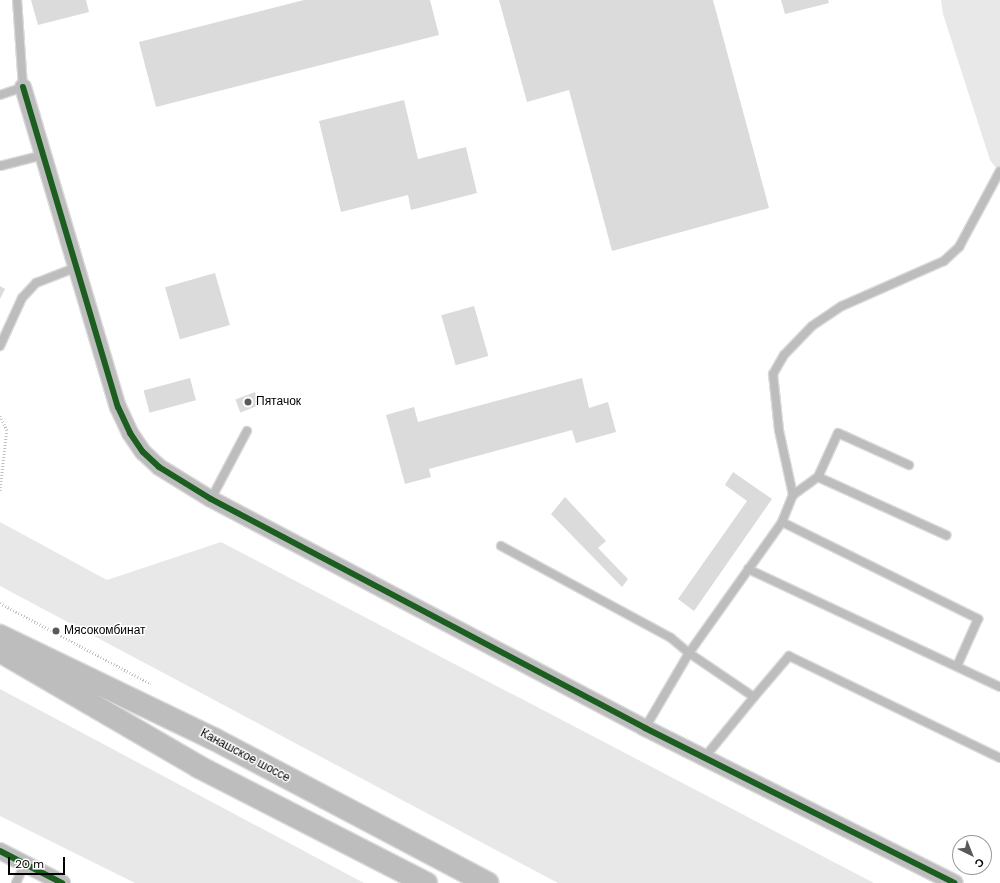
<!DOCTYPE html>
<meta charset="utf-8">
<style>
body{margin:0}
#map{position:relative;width:1000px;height:883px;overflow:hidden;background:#fff;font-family:"DM Sans",sans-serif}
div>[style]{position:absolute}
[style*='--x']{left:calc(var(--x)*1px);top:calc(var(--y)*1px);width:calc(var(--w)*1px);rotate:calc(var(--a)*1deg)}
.green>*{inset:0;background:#e8e8e8}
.building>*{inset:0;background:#dbdbdb;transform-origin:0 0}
.path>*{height:2.5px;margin-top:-1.25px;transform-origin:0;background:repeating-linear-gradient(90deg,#c2c2c2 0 1px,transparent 0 3px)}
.roads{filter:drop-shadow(1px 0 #dbdbdb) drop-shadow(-1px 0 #dbdbdb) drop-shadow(0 1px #dbdbdb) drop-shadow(0 -1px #dbdbdb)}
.lane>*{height:8px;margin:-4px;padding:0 4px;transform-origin:4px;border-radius:4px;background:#bdbdbd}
.street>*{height:16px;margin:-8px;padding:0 8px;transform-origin:8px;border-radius:8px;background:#bdbdbd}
.primary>*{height:22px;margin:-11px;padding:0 11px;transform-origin:11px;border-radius:11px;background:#bdbdbd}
.cycleway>*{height:6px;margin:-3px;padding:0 3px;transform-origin:3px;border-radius:3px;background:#1b5e20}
.dots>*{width:11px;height:11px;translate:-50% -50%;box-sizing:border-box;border:2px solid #fff;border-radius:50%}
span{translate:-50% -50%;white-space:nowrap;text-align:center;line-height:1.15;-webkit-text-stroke:3px #fff;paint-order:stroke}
.poi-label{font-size:12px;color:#000}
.left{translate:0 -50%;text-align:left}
.street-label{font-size:12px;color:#000}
.north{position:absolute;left:952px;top:835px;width:40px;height:40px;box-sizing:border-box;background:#fff;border:1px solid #999;border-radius:50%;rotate:137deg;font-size:11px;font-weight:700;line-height:16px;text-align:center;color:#000}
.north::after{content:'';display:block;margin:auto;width:14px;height:18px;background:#595959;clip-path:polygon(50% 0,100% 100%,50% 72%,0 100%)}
.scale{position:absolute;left:8px;top:857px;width:57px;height:18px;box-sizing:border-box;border:2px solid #000;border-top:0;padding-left:5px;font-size:12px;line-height:14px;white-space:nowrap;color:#000;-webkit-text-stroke:3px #fff;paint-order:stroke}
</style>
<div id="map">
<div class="green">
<div style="clip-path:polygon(941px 0,1000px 0,1000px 173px,990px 160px,943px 14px)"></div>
<div style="clip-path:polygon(0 522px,107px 580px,221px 542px,874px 883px,558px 883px,0 586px)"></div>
<div style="clip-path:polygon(0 689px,364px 883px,135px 883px,0 816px)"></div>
</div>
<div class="building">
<div style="clip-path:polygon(31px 0,86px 0,89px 12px,38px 25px)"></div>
<div style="clip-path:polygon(304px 0,430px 0,439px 35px,156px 107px,139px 42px)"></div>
<div style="clip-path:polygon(499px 0,713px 0,769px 208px,612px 251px,569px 90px,527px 102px)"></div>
<div style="clip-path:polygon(781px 0,828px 0,829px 3px,785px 14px)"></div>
<div style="clip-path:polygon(404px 100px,418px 159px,466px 147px,477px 193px,411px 210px,408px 195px,341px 212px,319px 121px)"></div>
<div style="left:215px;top:273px;width:54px;height:52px;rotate:74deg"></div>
<div style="clip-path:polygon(0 286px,5px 289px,0 299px)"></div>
<div style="left:474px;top:306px;width:52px;height:34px;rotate:74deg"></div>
<div style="left:190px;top:378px;width:23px;height:48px;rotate:75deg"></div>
<div style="clip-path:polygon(582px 378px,589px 408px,608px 402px,616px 432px,576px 443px,572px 430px,429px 469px,431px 477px,405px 484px,386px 415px,414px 407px,418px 422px)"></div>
<div style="left:255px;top:392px;width:14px;height:21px;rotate:69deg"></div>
<div style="clip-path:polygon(733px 472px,772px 499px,694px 611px,678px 599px,747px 501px,725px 485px)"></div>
<div style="clip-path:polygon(565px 497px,606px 541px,598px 548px,628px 579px,622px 587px,551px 514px)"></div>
</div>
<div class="path">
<div style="--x:0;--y:416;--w:16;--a:63"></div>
<div style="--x:7;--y:430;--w:62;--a:96.4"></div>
<div style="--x:0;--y:603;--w:171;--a:28.2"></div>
</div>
<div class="roads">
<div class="lane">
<div style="--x:0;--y:95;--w:24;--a:-19"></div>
<div style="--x:23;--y:87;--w:87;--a:-93.9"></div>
<div style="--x:0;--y:166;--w:44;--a:-14.3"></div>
<div style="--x:0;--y:346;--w:53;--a:-65.4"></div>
<div style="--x:22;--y:298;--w:21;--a:-47"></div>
<div style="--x:36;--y:283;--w:44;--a:-21.3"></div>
<div style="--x:818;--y:477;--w:141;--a:24.4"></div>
<div style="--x:793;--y:495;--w:31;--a:-36"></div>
<div style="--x:818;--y:477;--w:48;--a:-65.6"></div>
<div style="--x:838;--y:433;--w:78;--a:24.3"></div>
<div style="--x:211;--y:499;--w:77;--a:-62.1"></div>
<div style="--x:782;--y:522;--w:219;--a:26.3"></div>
<div style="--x:978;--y:619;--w:51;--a:114.1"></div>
<div style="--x:501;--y:546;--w:193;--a:28.4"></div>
<div style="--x:671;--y:638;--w:23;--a:40"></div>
<div style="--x:689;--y:653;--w:161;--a:-54.6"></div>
<div style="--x:782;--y:522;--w:29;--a:-68"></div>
<div style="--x:793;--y:495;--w:66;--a:-102.2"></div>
<div style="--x:779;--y:430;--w:56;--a:-96.1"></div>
<div style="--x:773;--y:374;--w:22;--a:-60"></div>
<div style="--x:784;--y:355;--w:40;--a:-46"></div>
<div style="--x:812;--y:326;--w:36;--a:-34"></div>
<div style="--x:842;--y:306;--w:111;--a:-23.8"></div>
<div style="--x:944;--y:261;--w:21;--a:-43"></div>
<div style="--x:959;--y:247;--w:86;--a:-61.7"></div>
<div style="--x:748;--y:569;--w:278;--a:25.1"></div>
<div style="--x:754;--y:697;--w:54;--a:-49.5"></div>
<div style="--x:789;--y:656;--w:234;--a:25.8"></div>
<div style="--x:645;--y:728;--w:87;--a:-59.6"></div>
<div style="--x:689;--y:653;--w:78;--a:34.1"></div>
<div style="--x:754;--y:697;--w:79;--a:129.3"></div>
<div style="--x:16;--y:883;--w:21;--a:-65"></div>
</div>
<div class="street">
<div style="--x:23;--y:87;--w:334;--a:73.5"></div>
<div style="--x:118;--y:407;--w:29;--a:65"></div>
<div style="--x:130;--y:433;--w:23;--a:56"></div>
<div style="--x:143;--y:452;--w:22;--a:43"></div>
<div style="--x:159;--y:467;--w:61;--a:31.6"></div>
<div style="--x:211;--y:499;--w:491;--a:27.8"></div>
<div style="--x:645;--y:728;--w:346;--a:26.6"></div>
<div style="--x:0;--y:851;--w:70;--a:27.3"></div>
</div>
<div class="primary">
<div style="--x:0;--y:636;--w:237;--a:25.7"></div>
<div style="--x:214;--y:739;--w:309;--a:27.8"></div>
<div style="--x:0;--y:651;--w:230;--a:30.2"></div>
<div style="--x:199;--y:767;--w:255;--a:27.1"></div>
</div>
</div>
<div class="cycleway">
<div style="--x:23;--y:87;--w:334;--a:73.5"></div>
<div style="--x:118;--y:407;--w:29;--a:65"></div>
<div style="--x:130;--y:433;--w:23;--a:56"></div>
<div style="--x:143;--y:452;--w:22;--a:43"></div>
<div style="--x:159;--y:467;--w:61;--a:31.6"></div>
<div style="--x:211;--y:499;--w:491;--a:27.8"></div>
<div style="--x:645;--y:728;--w:346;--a:26.6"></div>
<div style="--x:0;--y:851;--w:70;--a:27.3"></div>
</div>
<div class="dots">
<div style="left:248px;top:402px;background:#595959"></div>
<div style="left:56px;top:631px;background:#595959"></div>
</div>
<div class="poi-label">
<span class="left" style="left:256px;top:402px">Пятачок</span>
<span class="left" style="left:64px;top:631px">Мясокомбинат</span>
</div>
<div class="street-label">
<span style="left:245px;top:756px;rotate:28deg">Канашское шоссе</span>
</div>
<div class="north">С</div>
<div class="scale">20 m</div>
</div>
